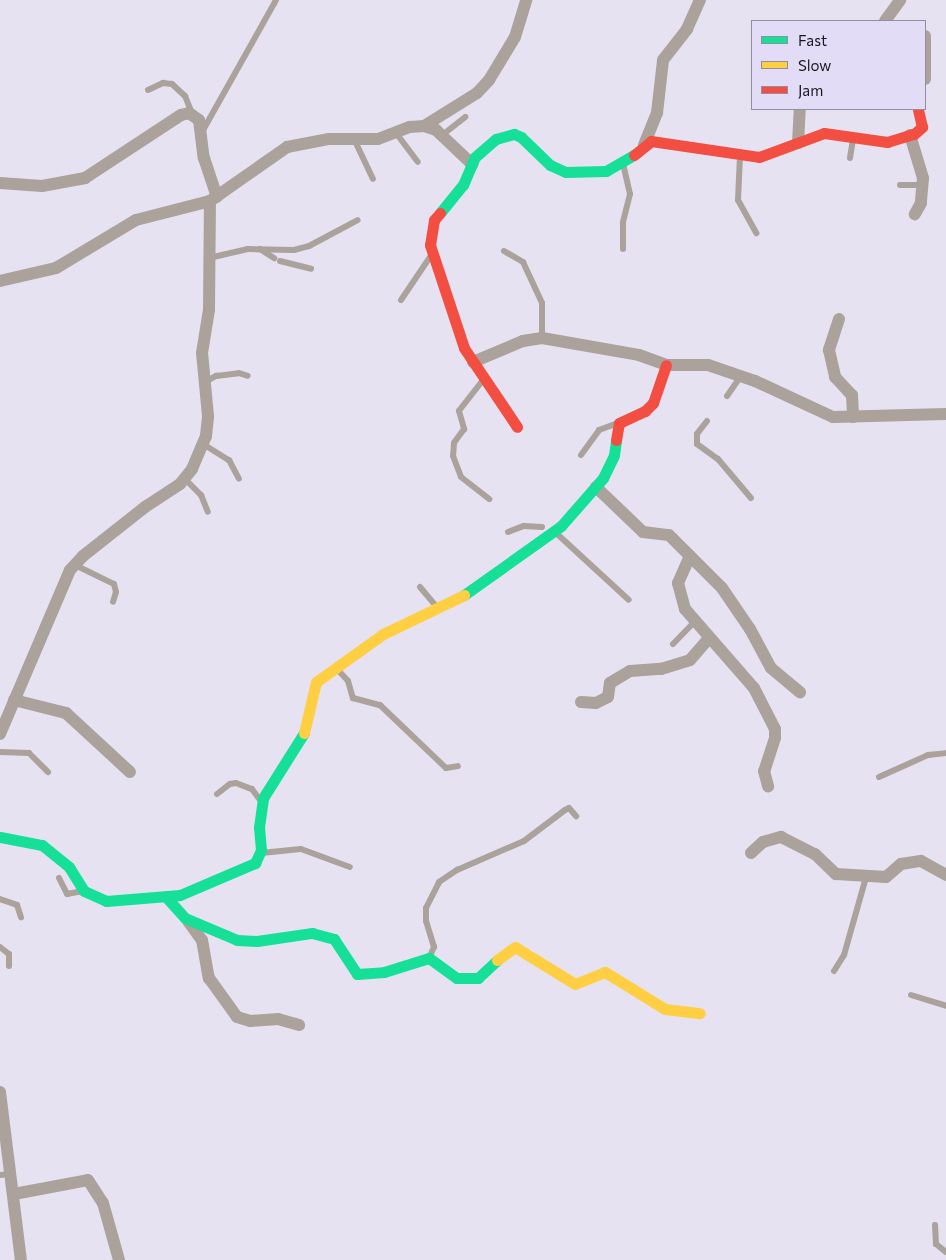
<!DOCTYPE html>
<style>
body{margin:0}
#map{position:relative;width:946px;height:1260px;overflow:hidden;background:#e6e2f1;font-family:Commissioner,sans-serif}
div>[style]{position:absolute}
[style*='--x']{left:calc(var(--x)*1px);top:calc(var(--y)*1px);width:calc(var(--w)*1px);rotate:calc(var(--a)*1deg)}
.lane>*{height:6px;margin:-3px;padding:0 3px;transform-origin:3px;border-radius:3px;background:#aaa29b}
.street>*{height:12px;margin:-6px;padding:0 6px;transform-origin:6px;border-radius:6px;background:#aaa29b}
.fast>*{height:11px;margin:-5.5px;padding:0 5.5px;transform-origin:5.5px;border-radius:5.5px;background:#16e098}
.slow>*{height:11px;margin:-5.5px;padding:0 5.5px;transform-origin:5.5px;border-radius:5.5px;background:#ffcf43}
.jam>*{height:11px;margin:-5.5px;padding:0 5.5px;transform-origin:5.5px;border-radius:5.5px;background:#f24e42}
span{translate:-50% -50%;white-space:nowrap;text-align:center;line-height:1.15;-webkit-text-stroke:4px #e2dcf7;paint-order:stroke}
.legend{position:absolute;left:751px;top:20px;width:175px;height:90px;box-sizing:border-box;background:#e2dcf7;border:1px solid #928da1;margin:0;padding:6px 9px;list-style:none;font-size:15px;color:#191720}
.legend li{display:flex;align-items:center;gap:10px;height:25px}
.legend b{width:25px;border:1px solid #928da1}
</style>
<div id="map">
<div class="lane">
<div style="--x:148;--y:90;--w:17;--a:-25"></div>
<div style="--x:163;--y:83;--w:9;--a:6"></div>
<div style="--x:172;--y:84;--w:18;--a:43"></div>
<div style="--x:185;--y:96;--w:18;--a:68"></div>
<div style="--x:202;--y:132;--w:151;--a:-60.7"></div>
<div style="--x:396;--y:133;--w:36;--a:53"></div>
<div style="--x:441;--y:136;--w:31;--a:-38"></div>
<div style="--x:354;--y:139;--w:44;--a:64.6"></div>
<div style="--x:740;--y:156;--w:44;--a:92.6"></div>
<div style="--x:738;--y:200;--w:38;--a:61"></div>
<div style="--x:850;--y:158;--w:20;--a:-81"></div>
<div style="--x:900;--y:185;--w:23;--a:0"></div>
<div style="--x:260;--y:249;--w:17;--a:33"></div>
<div style="--x:623;--y:249;--w:27;--a:-90"></div>
<div style="--x:623;--y:222;--w:29;--a:-76"></div>
<div style="--x:630;--y:194;--w:31;--a:-103"></div>
<div style="--x:504;--y:251;--w:22;--a:30"></div>
<div style="--x:523;--y:262;--w:45;--a:65.1"></div>
<div style="--x:542;--y:303;--w:35;--a:90"></div>
<div style="--x:209;--y:258;--w:40;--a:-13"></div>
<div style="--x:248;--y:249;--w:46;--a:1.2"></div>
<div style="--x:294;--y:250;--w:16;--a:-15"></div>
<div style="--x:309;--y:246;--w:55;--a:-28"></div>
<div style="--x:280;--y:261;--w:32;--a:14"></div>
<div style="--x:401;--y:300;--w:52;--a:-56"></div>
<div style="--x:483;--y:380;--w:39;--a:128"></div>
<div style="--x:459;--y:411;--w:19;--a:74"></div>
<div style="--x:464;--y:429;--w:17;--a:126"></div>
<div style="--x:454;--y:443;--w:13;--a:94"></div>
<div style="--x:453;--y:456;--w:22;--a:69"></div>
<div style="--x:461;--y:477;--w:36;--a:38"></div>
<div style="--x:205;--y:382;--w:13;--a:-29"></div>
<div style="--x:216;--y:376;--w:23;--a:-7"></div>
<div style="--x:239;--y:373;--w:9;--a:18"></div>
<div style="--x:727;--y:396;--w:24;--a:-55"></div>
<div style="--x:707;--y:421;--w:16;--a:128"></div>
<div style="--x:697;--y:434;--w:10;--a:90"></div>
<div style="--x:697;--y:444;--w:26;--a:36"></div>
<div style="--x:718;--y:459;--w:51;--a:49.8"></div>
<div style="--x:203;--y:444;--w:31;--a:32"></div>
<div style="--x:229;--y:460;--w:21;--a:62"></div>
<div style="--x:581;--y:455;--w:31;--a:-54"></div>
<div style="--x:599;--y:430;--w:20;--a:-20"></div>
<div style="--x:185;--y:479;--w:23;--a:45"></div>
<div style="--x:201;--y:495;--w:18;--a:68"></div>
<div style="--x:508;--y:532;--w:17;--a:-21"></div>
<div style="--x:524;--y:526;--w:18;--a:3"></div>
<div style="--x:555;--y:532;--w:100;--a:42.6"></div>
<div style="--x:75;--y:565;--w:43;--a:26"></div>
<div style="--x:114;--y:584;--w:8;--a:76"></div>
<div style="--x:116;--y:592;--w:10;--a:107"></div>
<div style="--x:420;--y:587;--w:26;--a:50"></div>
<div style="--x:673;--y:644;--w:32;--a:-46"></div>
<div style="--x:337;--y:669;--w:16;--a:47"></div>
<div style="--x:348;--y:681;--w:18;--a:74"></div>
<div style="--x:353;--y:698;--w:28;--a:15"></div>
<div style="--x:380;--y:705;--w:91;--a:43.7"></div>
<div style="--x:446;--y:768;--w:12;--a:-9"></div>
<div style="--x:0;--y:752;--w:29;--a:2"></div>
<div style="--x:29;--y:753;--w:27;--a:45"></div>
<div style="--x:879;--y:777;--w:54;--a:-24.2"></div>
<div style="--x:928;--y:755;--w:18;--a:-6"></div>
<div style="--x:217;--y:794;--w:16;--a:-38"></div>
<div style="--x:230;--y:784;--w:6;--a:-9"></div>
<div style="--x:236;--y:783;--w:17;--a:21"></div>
<div style="--x:252;--y:789;--w:14;--a:54"></div>
<div style="--x:261;--y:853;--w:40;--a:-5.7"></div>
<div style="--x:301;--y:849;--w:52;--a:20.2"></div>
<div style="--x:59;--y:878;--w:18;--a:63"></div>
<div style="--x:67;--y:894;--w:16;--a:-11"></div>
<div style="--x:0;--y:899;--w:18;--a:19"></div>
<div style="--x:17;--y:905;--w:13;--a:72"></div>
<div style="--x:0;--y:947;--w:11;--a:38"></div>
<div style="--x:9;--y:954;--w:12;--a:90"></div>
<div style="--x:430;--y:956;--w:10;--a:-66"></div>
<div style="--x:434;--y:947;--w:27;--a:-107"></div>
<div style="--x:426;--y:921;--w:13;--a:-90"></div>
<div style="--x:426;--y:908;--w:29;--a:-63"></div>
<div style="--x:439;--y:882;--w:22;--a:-34"></div>
<div style="--x:457;--y:870;--w:73;--a:-23.4"></div>
<div style="--x:524;--y:841;--w:51;--a:-37.1"></div>
<div style="--x:565;--y:810;--w:4;--a:-27"></div>
<div style="--x:569;--y:808;--w:11;--a:49"></div>
<div style="--x:834;--y:971;--w:19;--a:-58"></div>
<div style="--x:844;--y:955;--w:81;--a:-74.2"></div>
<div style="--x:911;--y:995;--w:37;--a:17"></div>
<div style="--x:0;--y:1175;--w:11;--a:-5"></div>
<div style="--x:935;--y:1225;--w:19;--a:87"></div>
<div style="--x:936;--y:1244;--w:13;--a:39"></div>
</div>
<div class="street">
<div style="--x:885;--y:21;--w:26;--a:-54"></div>
<div style="--x:925;--y:36;--w:43;--a:90"></div>
<div style="--x:424;--y:126;--w:62;--a:-31.9"></div>
<div style="--x:477;--y:93;--w:18;--a:-47"></div>
<div style="--x:489;--y:80;--w:50;--a:-58.8"></div>
<div style="--x:515;--y:37;--w:39;--a:-73"></div>
<div style="--x:910;--y:135;--w:45;--a:73.2"></div>
<div style="--x:923;--y:178;--w:25;--a:95"></div>
<div style="--x:921;--y:203;--w:13;--a:119"></div>
<div style="--x:798;--y:143;--w:34;--a:-87"></div>
<div style="--x:644;--y:145;--w:35;--a:-68"></div>
<div style="--x:657;--y:113;--w:53;--a:-83.5"></div>
<div style="--x:663;--y:60;--w:39;--a:-52"></div>
<div style="--x:687;--y:29;--w:32;--a:-66"></div>
<div style="--x:0;--y:183;--w:42;--a:4.1"></div>
<div style="--x:42;--y:186;--w:44;--a:-10.5"></div>
<div style="--x:85;--y:178;--w:115;--a:-33.3"></div>
<div style="--x:181;--y:115;--w:8;--a:-14"></div>
<div style="--x:189;--y:113;--w:12;--a:35"></div>
<div style="--x:199;--y:120;--w:38;--a:83"></div>
<div style="--x:204;--y:158;--w:41;--a:71.6"></div>
<div style="--x:0;--y:281;--w:57;--a:-13.1"></div>
<div style="--x:56;--y:268;--w:93;--a:-31"></div>
<div style="--x:136;--y:220;--w:76;--a:-14.4"></div>
<div style="--x:210;--y:201;--w:94;--a:-35"></div>
<div style="--x:287;--y:147;--w:43;--a:-10.8"></div>
<div style="--x:329;--y:139;--w:49;--a:0"></div>
<div style="--x:378;--y:139;--w:34;--a:-21"></div>
<div style="--x:410;--y:127;--w:14;--a:-4"></div>
<div style="--x:424;--y:126;--w:13;--a:18"></div>
<div style="--x:436;--y:130;--w:50;--a:43.4"></div>
<div style="--x:839;--y:319;--w:33;--a:108"></div>
<div style="--x:829;--y:350;--w:28;--a:77"></div>
<div style="--x:835;--y:377;--w:25;--a:47"></div>
<div style="--x:852;--y:395;--w:22;--a:87"></div>
<div style="--x:473;--y:362;--w:54;--a:-22.8"></div>
<div style="--x:523;--y:341;--w:19;--a:-9"></div>
<div style="--x:542;--y:338;--w:98;--a:9.9"></div>
<div style="--x:639;--y:355;--w:29;--a:20"></div>
<div style="--x:666;--y:365;--w:42;--a:0"></div>
<div style="--x:708;--y:365;--w:50;--a:18.8"></div>
<div style="--x:755;--y:381;--w:86;--a:24.8"></div>
<div style="--x:833;--y:417;--w:113;--a:-1.5"></div>
<div style="--x:596;--y:487;--w:65;--a:43.8"></div>
<div style="--x:643;--y:532;--w:26;--a:7"></div>
<div style="--x:669;--y:535;--w:75;--a:45"></div>
<div style="--x:722;--y:588;--w:50;--a:55.7"></div>
<div style="--x:750;--y:629;--w:44;--a:61.7"></div>
<div style="--x:771;--y:668;--w:38;--a:40"></div>
<div style="--x:690;--y:556;--w:30;--a:114"></div>
<div style="--x:678;--y:583;--w:27;--a:75"></div>
<div style="--x:685;--y:609;--w:105;--a:48.9"></div>
<div style="--x:754;--y:688;--w:46;--a:62.9"></div>
<div style="--x:775;--y:729;--w:9;--a:90"></div>
<div style="--x:775;--y:738;--w:35;--a:108"></div>
<div style="--x:764;--y:771;--w:16;--a:75"></div>
<div style="--x:14;--y:700;--w:54;--a:14"></div>
<div style="--x:66;--y:713;--w:87;--a:42.7"></div>
<div style="--x:581;--y:702;--w:15;--a:4"></div>
<div style="--x:596;--y:703;--w:13;--a:-27"></div>
<div style="--x:608;--y:697;--w:14;--a:-82"></div>
<div style="--x:610;--y:683;--w:23;--a:-31"></div>
<div style="--x:630;--y:671;--w:31;--a:-4"></div>
<div style="--x:661;--y:669;--w:30;--a:-17"></div>
<div style="--x:690;--y:660;--w:29;--a:-49"></div>
<div style="--x:0;--y:734;--w:178;--a:-66.9"></div>
<div style="--x:70;--y:570;--w:19;--a:-47"></div>
<div style="--x:83;--y:556;--w:79;--a:-38.3"></div>
<div style="--x:145;--y:507;--w:42;--a:-33.3"></div>
<div style="--x:180;--y:484;--w:19;--a:-51"></div>
<div style="--x:192;--y:469;--w:36;--a:-67"></div>
<div style="--x:206;--y:436;--w:20;--a:-84"></div>
<div style="--x:208;--y:416;--w:63;--a:-95.4"></div>
<div style="--x:202;--y:353;--w:44;--a:-80.8"></div>
<div style="--x:209;--y:310;--w:109;--a:-89.5"></div>
<div style="--x:751;--y:853;--w:16;--a:-43"></div>
<div style="--x:763;--y:842;--w:19;--a:-16"></div>
<div style="--x:781;--y:837;--w:38;--a:27"></div>
<div style="--x:815;--y:854;--w:29;--a:44"></div>
<div style="--x:836;--y:874;--w:50;--a:3.4"></div>
<div style="--x:886;--y:877;--w:20;--a:-41"></div>
<div style="--x:901;--y:864;--w:20;--a:-9"></div>
<div style="--x:921;--y:861;--w:29;--a:29"></div>
<div style="--x:188;--y:921;--w:24;--a:54"></div>
<div style="--x:202;--y:940;--w:39;--a:80"></div>
<div style="--x:209;--y:978;--w:48;--a:54.3"></div>
<div style="--x:237;--y:1017;--w:14;--a:17"></div>
<div style="--x:250;--y:1021;--w:28;--a:-4"></div>
<div style="--x:278;--y:1019;--w:22;--a:16"></div>
<div style="--x:0;--y:1092;--w:169;--a:82.9"></div>
<div style="--x:14;--y:1194;--w:75;--a:-10.7"></div>
<div style="--x:88;--y:1180;--w:27;--a:57"></div>
<div style="--x:103;--y:1203;--w:59;--a:74.3"></div>
</div>
<div class="fast">
<div style="--x:440;--y:213;--w:36;--a:-51"></div>
<div style="--x:463;--y:185;--w:30;--a:-67"></div>
<div style="--x:475;--y:157;--w:28;--a:-41"></div>
<div style="--x:496;--y:139;--w:19;--a:-16"></div>
<div style="--x:514;--y:134;--w:8;--a:23"></div>
<div style="--x:521;--y:137;--w:40;--a:44"></div>
<div style="--x:550;--y:165;--w:17;--a:24"></div>
<div style="--x:566;--y:172;--w:40;--a:-1.4"></div>
<div style="--x:606;--y:171;--w:32;--a:-30"></div>
<div style="--x:464;--y:595;--w:119;--a:-35.4"></div>
<div style="--x:561;--y:526;--w:64;--a:-48.8"></div>
<div style="--x:603;--y:478;--w:25;--a:-64"></div>
<div style="--x:614;--y:455;--w:15;--a:-82"></div>
<div style="--x:0;--y:837;--w:43;--a:10.8"></div>
<div style="--x:42;--y:845;--w:35;--a:39"></div>
<div style="--x:69;--y:867;--w:28;--a:58"></div>
<div style="--x:84;--y:891;--w:24;--a:24"></div>
<div style="--x:106;--y:901;--w:74;--a:-4.6"></div>
<div style="--x:180;--y:895;--w:82;--a:-23.1"></div>
<div style="--x:255;--y:863;--w:14;--a:-65"></div>
<div style="--x:261;--y:850;--w:23;--a:-95"></div>
<div style="--x:259;--y:827;--w:29;--a:-82"></div>
<div style="--x:263;--y:798;--w:77;--a:-57.8"></div>
<div style="--x:167;--y:898;--w:27;--a:48"></div>
<div style="--x:185;--y:918;--w:56;--a:22.9"></div>
<div style="--x:237;--y:940;--w:20;--a:3"></div>
<div style="--x:257;--y:941;--w:56;--a:-8.3"></div>
<div style="--x:312;--y:933;--w:23;--a:15"></div>
<div style="--x:334;--y:939;--w:42;--a:56.7"></div>
<div style="--x:357;--y:974;--w:27;--a:-4"></div>
<div style="--x:384;--y:972;--w:47;--a:-17.3"></div>
<div style="--x:429;--y:958;--w:34;--a:36"></div>
<div style="--x:457;--y:978;--w:21;--a:0"></div>
<div style="--x:478;--y:978;--w:26;--a:-43"></div>
</div>
<div class="slow">
<div style="--x:304;--y:733;--w:52;--a:-76.8"></div>
<div style="--x:316;--y:682;--w:82;--a:-35.6"></div>
<div style="--x:383;--y:634;--w:90;--a:-25.7"></div>
<div style="--x:497;--y:960;--w:22;--a:-36"></div>
<div style="--x:515;--y:947;--w:70;--a:31.7"></div>
<div style="--x:575;--y:984;--w:32;--a:-22"></div>
<div style="--x:605;--y:972;--w:70;--a:31.7"></div>
<div style="--x:665;--y:1009;--w:35;--a:7"></div>
</div>
<div class="jam">
<div style="--x:634;--y:155;--w:22;--a:-39"></div>
<div style="--x:651;--y:141;--w:109;--a:8.4"></div>
<div style="--x:759;--y:157;--w:69;--a:-20.3"></div>
<div style="--x:824;--y:133;--w:64;--a:8.1"></div>
<div style="--x:887;--y:142;--w:28;--a:-17"></div>
<div style="--x:914;--y:134;--w:11;--a:-41"></div>
<div style="--x:922;--y:127;--w:18;--a:-103"></div>
<div style="--x:440;--y:213;--w:9;--a:131"></div>
<div style="--x:434;--y:220;--w:25;--a:99"></div>
<div style="--x:430;--y:245;--w:108;--a:71.7"></div>
<div style="--x:464;--y:348;--w:95;--a:56.1"></div>
<div style="--x:616;--y:440;--w:17;--a:-80"></div>
<div style="--x:619;--y:423;--w:29;--a:-25"></div>
<div style="--x:645;--y:411;--w:11;--a:-45"></div>
<div style="--x:653;--y:403;--w:40;--a:-71.1"></div>
</div>
<ul class="legend">
<li><b style="height:6px;background:#16e098"></b>Fast</li>
<li><b style="height:6px;background:#ffcf43"></b>Slow</li>
<li><b style="height:6px;background:#f24e42"></b>Jam</li>
</ul>
</div>
